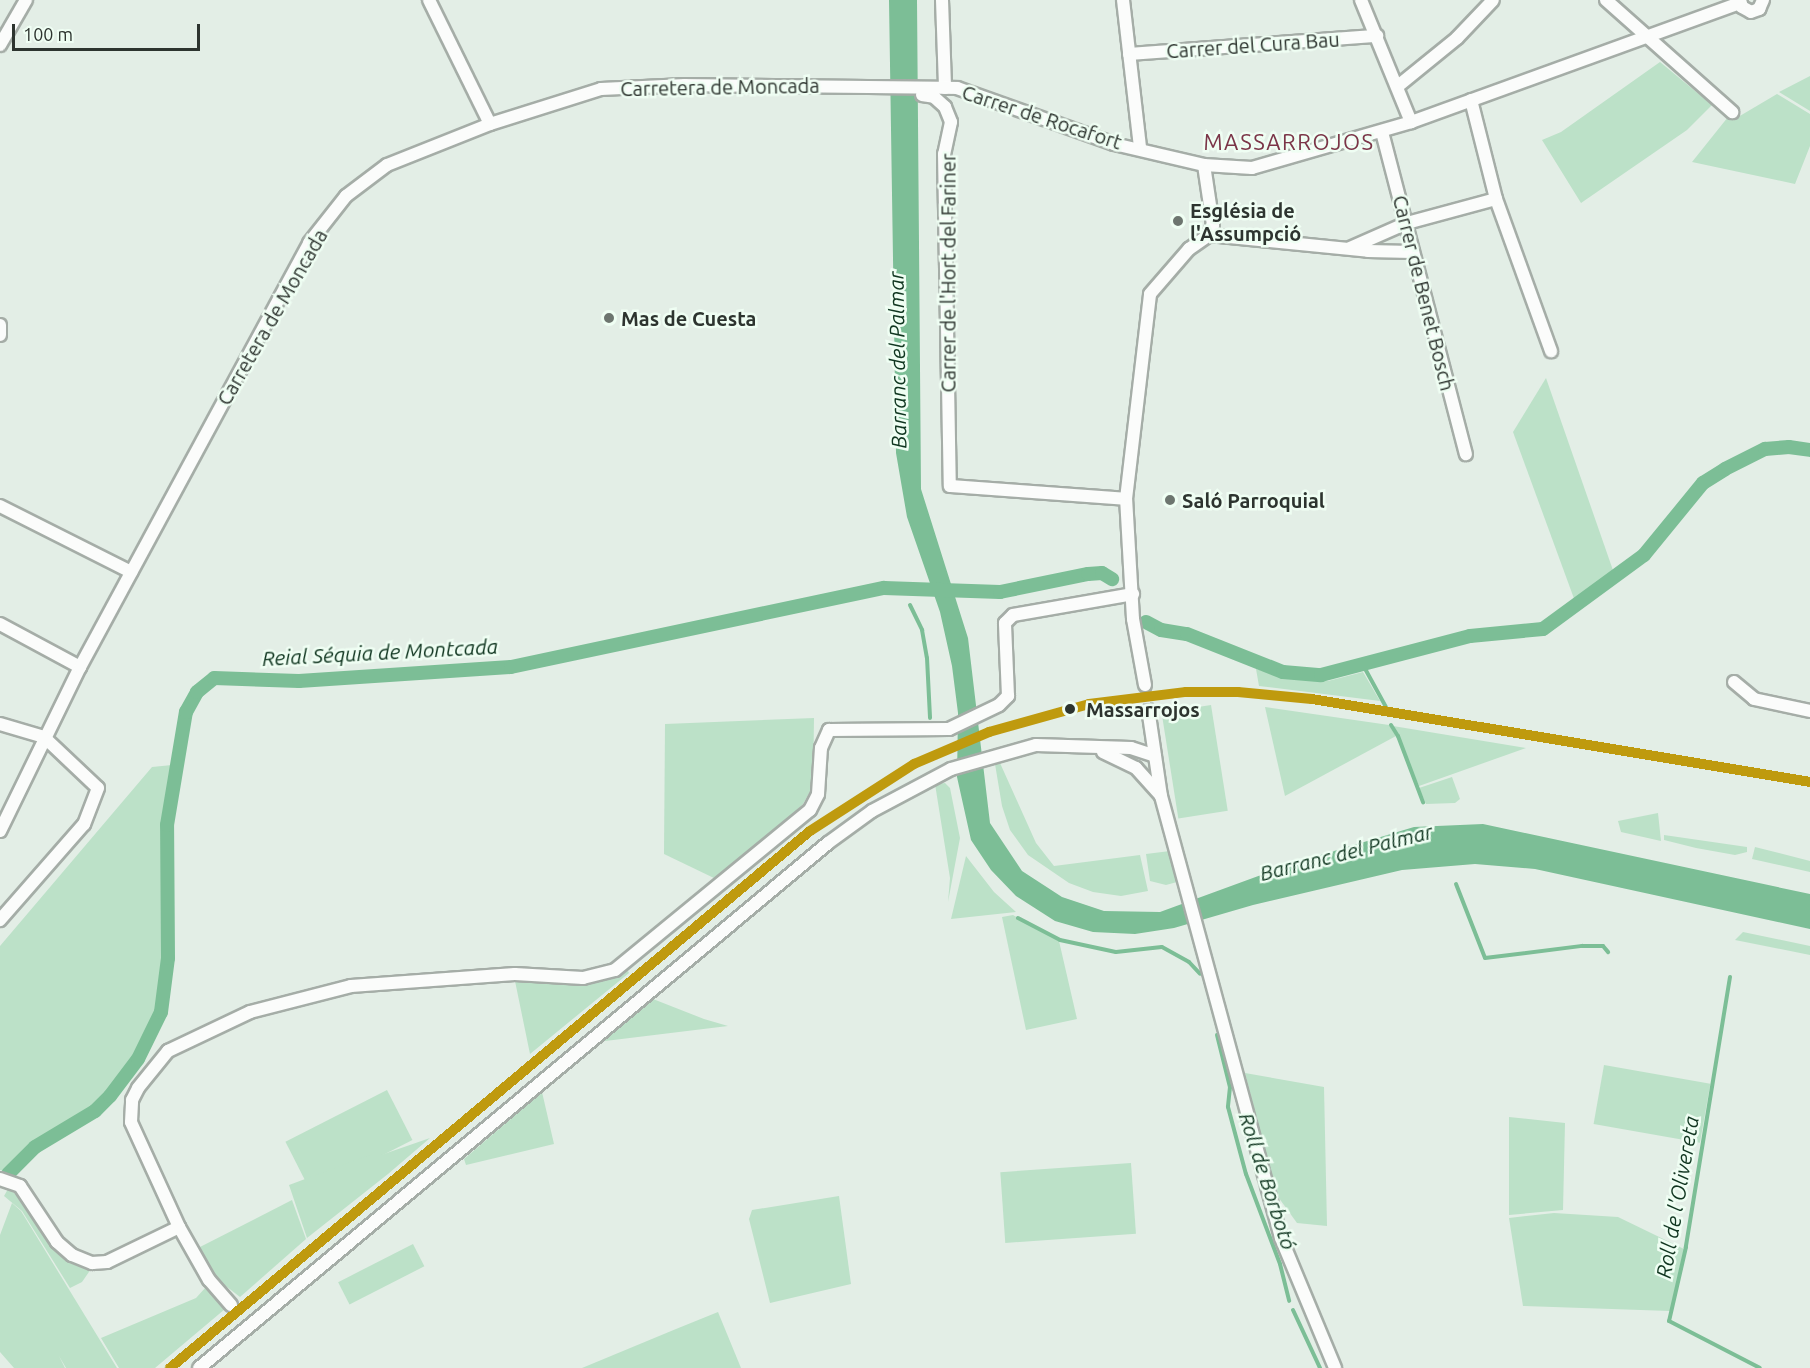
<!DOCTYPE html>
<meta charset="utf-8">
<style>
body{margin:0}
#map{position:relative;width:1810px;height:1368px;overflow:hidden;background:#e3eee6;font-family:Ubuntu,sans-serif}
div>[style]{position:absolute}
[style*='--x']{left:calc(var(--x)*1px);top:calc(var(--y)*1px);width:calc(var(--w)*1px);rotate:calc(var(--a)*1deg)}
.green>*{inset:0;background:#bce1c8;transform-origin:0 0}
.water>*{inset:0;background:#7cbe96}
.stream>*{height:4px;margin:-2px;padding:0 2px;transform-origin:2px;border-radius:2px;background:#7cbe96}
.canal>*{height:14px;margin:-7px;padding:0 7px;transform-origin:7px;border-radius:7px;background:#7cbe96}
.minor-tunnel>*{height:12px;margin-top:-6px;transform-origin:0;background:repeating-linear-gradient(90deg,#bfc9c1 0 12px,transparent 0 18px)}
.roads{filter:drop-shadow(2px 0 #a5ada7) drop-shadow(-2px 0 #a5ada7) drop-shadow(0 2px #a5ada7) drop-shadow(0 -2px #a5ada7)}
.minor>*{height:12px;margin:-6px;padding:0 6px;transform-origin:6px;border-radius:6px;background:#fbfcfb}
.metro-1>*{height:10px;margin:-5px;padding:0 5px;transform-origin:5px;border-radius:5px;background:#bf9a0e}
.dots>*{width:16px;height:16px;translate:-50% -50%;box-sizing:border-box;border:3px solid #effef3;border-radius:50%}
span{translate:-50% -50%;white-space:nowrap;text-align:center;line-height:1.15;-webkit-text-stroke:5px #effef3;paint-order:stroke}
.street-label{font-size:20px;color:#2d342f}
.poi-label{font-size:20px;color:#2d342f;font-weight:700}
.left{translate:0 -50%;text-align:left}
.stop-label{font-size:20px;color:#2d342f;font-weight:700}
.water-label{font-size:21px;color:#103620;font-style:italic}
.quarter-label{font-size:22px;color:#7b3548;letter-spacing:1.5px}
.scale{position:absolute;left:12px;top:24px;width:188px;height:27px;box-sizing:border-box;border:3px solid #2d342f;border-top:0;padding-left:8px;font-size:18px;line-height:21px;white-space:nowrap;color:#2d342f;-webkit-text-stroke:4px #effef3;paint-order:stroke}
</style>
<div id="map">
<div class="green">
<div style="clip-path:polygon(1660px 62px,1712px 105px,1687px 130px,1581px 203px,1542px 140px,1561px 132px)"></div>
<div style="clip-path:polygon(1810px 76px,1810px 111px,1779px 92px)"></div>
<div style="clip-path:polygon(1777px 94px,1810px 114px,1810px 146px,1795px 184px,1692px 162px,1728px 117px,1733px 120px)"></div>
<div style="clip-path:polygon(1546px 378px,1615px 576px,1576px 604px,1513px 432px)"></div>
<div style="clip-path:polygon(1256px 669px,1286px 677px,1328px 681px,1363px 672px,1380px 701px,1259px 686px)"></div>
<div style="left:1211px;top:705px;width:107px;height:50px;rotate:81deg"></div>
<div style="clip-path:polygon(1265px 707px,1389px 725px,1396px 736px,1285px 796px)"></div>
<div style="clip-path:polygon(814px 718px,813px 786px,803px 804px,784px 824px,716px 879px,664px 854px,665px 724px)"></div>
<div style="clip-path:polygon(1393px 726px,1526px 748px,1419px 786px)"></div>
<div style="clip-path:polygon(1000px 763px,1036px 843px,1054px 866px,1140px 855px,1148px 891px,1121px 896px,1093px 892px,1069px 883px,1028px 855px,1010px 830px,1002px 806px,995px 764px)"></div>
<div style="clip-path:polygon(172px 765px,162px 822px,162px 996px,143px 1043px,92px 1109px,34px 1144px,7px 1171px,0 1170px,0 946px,152px 767px)"></div>
<div style="clip-path:polygon(1452px 777px,1460px 799px,1455px 803px,1426px 804px,1419px 788px)"></div>
<div style="clip-path:polygon(945px 783px,950px 788px,960px 838px,948px 902px,950px 878px,935px 784px)"></div>
<div style="clip-path:polygon(1658px 813px,1661px 841px,1621px 832px,1618px 821px)"></div>
<div style="clip-path:polygon(1664px 835px,1747px 847px,1747px 852px,1735px 855px,1696px 848px,1664px 840px)"></div>
<div style="clip-path:polygon(1755px 847px,1810px 861px,1810px 872px,1752px 859px)"></div>
<div style="clip-path:polygon(1170px 851px,1177px 882px,1166px 885px,1150px 881px,1146px 854px)"></div>
<div style="clip-path:polygon(966px 856px,994px 892px,1016px 912px,951px 919px)"></div>
<div style="clip-path:polygon(1013px 915px,1059px 941px,1077px 1019px,1026px 1030px,1002px 917px)"></div>
<div style="clip-path:polygon(1743px 932px,1810px 946px,1810px 955px,1735px 940px)"></div>
<div style="clip-path:polygon(628px 971px,629px 973px,530px 1054px,515px 981px,593px 983px)"></div>
<div style="clip-path:polygon(653px 999px,704px 1019px,728px 1026px,597px 1042px)"></div>
<div style="left:1604px;top:1065px;width:108px;height:60px;rotate:10deg"></div>
<div style="clip-path:polygon(1245px 1073px,1324px 1087px,1327px 1226px,1297px 1223px,1276px 1194px)"></div>
<div style="left:387px;top:1090px;width:56px;height:114px;rotate:63deg"></div>
<div style="clip-path:polygon(542px 1092px,554px 1144px,466px 1165px,464px 1159px)"></div>
<div style="clip-path:polygon(1509px 1117px,1565px 1123px,1563px 1210px,1509px 1215px)"></div>
<div style="clip-path:polygon(430px 1138px,388px 1174px,307px 1238px,289px 1185px,375px 1153px,381px 1155px)"></div>
<div style="left:1131px;top:1163px;width:71px;height:131px;rotate:86deg"></div>
<div style="clip-path:polygon(8px 1189px,23px 1199px,64px 1256px,91px 1269px,82px 1282px,70px 1288px,22px 1211px,4px 1196px)"></div>
<div style="clip-path:polygon(839px 1196px,851px 1284px,770px 1303px,749px 1219px,752px 1210px)"></div>
<div style="clip-path:polygon(292px 1200px,306px 1239px,240px 1297px,213px 1276px,198px 1248px)"></div>
<div style="clip-path:polygon(12px 1203px,21px 1211px,117px 1368px,66px 1368px,59px 1356px,65px 1368px,14px 1368px,0 1352px,0 1235px)"></div>
<div style="clip-path:polygon(1554px 1213px,1618px 1217px,1684px 1249px,1670px 1311px,1523px 1306px,1509px 1218px)"></div>
<div style="left:413px;top:1244px;width:25px;height:84px;rotate:63deg"></div>
<div style="clip-path:polygon(206px 1287px,225px 1309px,155px 1368px,119px 1368px,101px 1338px,196px 1298px)"></div>
<div style="clip-path:polygon(718px 1312px,741px 1368px,582px 1368px,676px 1329px)"></div>
</div>
<div class="water">
<div style="clip-path:polygon(889px 0,917px 0,921px 489px,968px 638px,990px 823px,1022px 871px,1062px 897px,1104px 911px,1160px 912px,1294px 863px,1414px 827px,1483px 824px,1810px 894px,1810px 929px,1535px 869px,1475px 864px,1402px 870px,1253px 905px,1174px 928px,1135px 934px,1093px 932px,1055px 921px,1016px 896px,991px 870px,971px 840px,957px 777px,958px 713px,952px 666px,940px 612px,907px 517px,896px 453px)"></div>
</div>
<div class="stream">
<div style="--x:910;--y:605;--w:28;--a:64"></div>
<div style="--x:922;--y:630;--w:28;--a:80"></div>
<div style="--x:927;--y:658;--w:60;--a:87.1"></div>
<div style="--x:1363;--y:665;--w:48;--a:61.3"></div>
<div style="--x:1391;--y:725;--w:13;--a:58"></div>
<div style="--x:1398;--y:736;--w:71;--a:69.3"></div>
<div style="--x:1456;--y:884;--w:79;--a:68.6"></div>
<div style="--x:1485;--y:958;--w:98;--a:-7.1"></div>
<div style="--x:1582;--y:946;--w:21;--a:0"></div>
<div style="--x:1603;--y:946;--w:8;--a:50"></div>
<div style="--x:1018;--y:918;--w:47;--a:27.6"></div>
<div style="--x:1060;--y:940;--w:57;--a:12.1"></div>
<div style="--x:1116;--y:952;--w:46;--a:-6.2"></div>
<div style="--x:1162;--y:947;--w:31;--a:29"></div>
<div style="--x:1189;--y:962;--w:16;--a:47"></div>
<div style="--x:1730;--y:977;--w:274;--a:99.3"></div>
<div style="--x:1686;--y:1247;--w:76;--a:102.9"></div>
<div style="--x:1669;--y:1321;--w:102;--a:27.3"></div>
<div style="--x:1217;--y:1035;--w:54;--a:76"></div>
<div style="--x:1230;--y:1087;--w:20;--a:96"></div>
<div style="--x:1228;--y:1107;--w:69;--a:75"></div>
<div style="--x:1246;--y:1174;--w:96;--a:69.3"></div>
<div style="--x:1280;--y:1264;--w:38;--a:76"></div>
<div style="--x:1293;--y:1310;--w:64;--a:65"></div>
</div>
<div class="canal">
<div style="--x:1146;--y:622;--w:17;--a:28"></div>
<div style="--x:1161;--y:630;--w:26;--a:9"></div>
<div style="--x:1187;--y:634;--w:103;--a:21.6"></div>
<div style="--x:1283;--y:672;--w:38;--a:5"></div>
<div style="--x:1321;--y:675;--w:154;--a:-14.7"></div>
<div style="--x:1470;--y:636;--w:73;--a:-5.5"></div>
<div style="--x:1543;--y:629;--w:125;--a:-36.2"></div>
<div style="--x:1644;--y:555;--w:93;--a:-50.7"></div>
<div style="--x:1703;--y:483;--w:26;--a:-32"></div>
<div style="--x:1725;--y:469;--w:45;--a:-26.6"></div>
<div style="--x:1765;--y:449;--w:24;--a:-5"></div>
<div style="--x:1789;--y:447;--w:21;--a:8"></div>
<div style="--x:8;--y:1174;--w:38;--a:-45"></div>
<div style="--x:35;--y:1147;--w:70;--a:-31"></div>
<div style="--x:95;--y:1111;--w:21;--a:-45"></div>
<div style="--x:110;--y:1096;--w:46;--a:-52.9"></div>
<div style="--x:138;--y:1059;--w:52;--a:-63.9"></div>
<div style="--x:161;--y:1012;--w:54;--a:-82.6"></div>
<div style="--x:168;--y:958;--w:133;--a:-90.4"></div>
<div style="--x:167;--y:825;--w:115;--a:-80.5"></div>
<div style="--x:186;--y:712;--w:23;--a:-61"></div>
<div style="--x:197;--y:692;--w:22;--a:-39"></div>
<div style="--x:214;--y:678;--w:85;--a:2"></div>
<div style="--x:299;--y:681;--w:212;--a:-3.8"></div>
<div style="--x:511;--y:667;--w:381;--a:-12"></div>
<div style="--x:884;--y:588;--w:116;--a:2"></div>
<div style="--x:1000;--y:592;--w:90;--a:-11.6"></div>
<div style="--x:1088;--y:574;--w:14;--a:-4"></div>
<div style="--x:1102;--y:573;--w:12;--a:31"></div>
</div>
<div class="minor-tunnel">
<div style="--x:1145;--y:685;--w:30;--a:82"></div>
</div>
<div class="roads">
<div class="minor">
<div style="--x:429;--y:0;--w:138;--a:63.8"></div>
<div style="--x:942;--y:0;--w:88;--a:88"></div>
<div style="--x:1123;--y:0;--w:149;--a:83.4"></div>
<div style="--x:1361;--y:0;--w:132;--a:67.7"></div>
<div style="--x:1606;--y:0;--w:169;--a:41.6"></div>
<div style="--x:1740;--y:0;--w:7;--a:74"></div>
<div style="--x:1742;--y:7;--w:10;--a:29"></div>
<div style="--x:1751;--y:12;--w:9;--a:-21"></div>
<div style="--x:1759;--y:9;--w:10;--a:-66"></div>
<div style="--x:0;--y:45;--w:52;--a:-60"></div>
<div style="--x:1129;--y:54;--w:249;--a:-4.2"></div>
<div style="--x:1398;--y:86;--w:76;--a:-39.1"></div>
<div style="--x:1457;--y:38;--w:52;--a:-46.5"></div>
<div style="--x:922;--y:95;--w:12;--a:9"></div>
<div style="--x:934;--y:97;--w:15;--a:42"></div>
<div style="--x:945;--y:107;--w:16;--a:68"></div>
<div style="--x:951;--y:122;--w:33;--a:102"></div>
<div style="--x:944;--y:154;--w:332;--a:89"></div>
<div style="--x:950;--y:486;--w:176;--a:4.2"></div>
<div style="--x:1471;--y:100;--w:102;--a:75.8"></div>
<div style="--x:1496;--y:199;--w:162;--a:70.1"></div>
<div style="--x:1382;--y:132;--w:333;--a:75.4"></div>
<div style="--x:1204;--y:165;--w:61;--a:81.5"></div>
<div style="--x:1213;--y:225;--w:11;--a:112"></div>
<div style="--x:1350;--y:248;--w:62;--a:-23.7"></div>
<div style="--x:1407;--y:223;--w:92;--a:-15.1"></div>
<div style="--x:0;--y:325;--w:10;--a:90"></div>
<div style="--x:0;--y:506;--w:147;--a:26.7"></div>
<div style="--x:0;--y:624;--w:91;--a:28.3"></div>
<div style="--x:1734;--y:682;--w:26;--a:40"></div>
<div style="--x:1754;--y:699;--w:57;--a:12.1"></div>
<div style="--x:1145;--y:685;--w:67;--a:-100.3"></div>
<div style="--x:1133;--y:619;--w:120;--a:-93.3"></div>
<div style="--x:1126;--y:499;--w:206;--a:-83.3"></div>
<div style="--x:1150;--y:294;--w:60;--a:-49.1"></div>
<div style="--x:1189;--y:249;--w:24;--a:-35"></div>
<div style="--x:1209;--y:235;--w:160;--a:5.7"></div>
<div style="--x:1368;--y:251;--w:44;--a:1.3"></div>
<div style="--x:1149;--y:715;--w:82;--a:81.6"></div>
<div style="--x:1161;--y:796;--w:458;--a:74.8"></div>
<div style="--x:1281;--y:1238;--w:141;--a:67.4"></div>
<div style="--x:0;--y:724;--w:46;--a:16.5"></div>
<div style="--x:44;--y:737;--w:74;--a:43.4"></div>
<div style="--x:98;--y:788;--w:39;--a:111"></div>
<div style="--x:84;--y:824;--w:128;--a:131.2"></div>
<div style="--x:1103;--y:752;--w:37;--a:26"></div>
<div style="--x:1136;--y:768;--w:36;--a:48"></div>
<div style="--x:0;--y:831;--w:182;--a:-64"></div>
<div style="--x:80;--y:667;--w:482;--a:-61.6"></div>
<div style="--x:309;--y:243;--w:60;--a:-51.8"></div>
<div style="--x:346;--y:196;--w:51;--a:-37.1"></div>
<div style="--x:387;--y:165;--w:111;--a:-21.7"></div>
<div style="--x:490;--y:124;--w:116;--a:-17.5"></div>
<div style="--x:601;--y:89;--w:84;--a:-2.7"></div>
<div style="--x:685;--y:85;--w:272;--a:0.6"></div>
<div style="--x:957;--y:88;--w:167;--a:19.6"></div>
<div style="--x:1114;--y:144;--w:92;--a:13.1"></div>
<div style="--x:1204;--y:165;--w:48;--a:3.6"></div>
<div style="--x:1252;--y:168;--w:166;--a:-16.1"></div>
<div style="--x:1411;--y:122;--w:350;--a:-19.9"></div>
<div style="--x:0;--y:1179;--w:21;--a:19"></div>
<div style="--x:20;--y:1186;--w:67;--a:56.5"></div>
<div style="--x:57;--y:1242;--w:20;--a:41"></div>
<div style="--x:72;--y:1255;--w:22;--a:22"></div>
<div style="--x:92;--y:1263;--w:15;--a:-4"></div>
<div style="--x:107;--y:1262;--w:80;--a:-25.9"></div>
<div style="--x:231;--y:1305;--w:33;--a:-131"></div>
<div style="--x:209;--y:1280;--w:61;--a:-119.5"></div>
<div style="--x:179;--y:1227;--w:115;--a:-114.6"></div>
<div style="--x:131;--y:1122;--w:22;--a:-87"></div>
<div style="--x:132;--y:1100;--w:13;--a:-63"></div>
<div style="--x:138;--y:1088;--w:48;--a:-51"></div>
<div style="--x:168;--y:1051;--w:91;--a:-25.4"></div>
<div style="--x:250;--y:1012;--w:104;--a:-14.4"></div>
<div style="--x:351;--y:986;--w:164;--a:-4.2"></div>
<div style="--x:515;--y:974;--w:68;--a:3.4"></div>
<div style="--x:583;--y:978;--w:33;--a:-14"></div>
<div style="--x:615;--y:970;--w:252;--a:-39.4"></div>
<div style="--x:810;--y:810;--w:18;--a:-63"></div>
<div style="--x:818;--y:794;--w:46;--a:-86.3"></div>
<div style="--x:821;--y:748;--w:20;--a:-66"></div>
<div style="--x:829;--y:730;--w:120;--a:-0.5"></div>
<div style="--x:949;--y:729;--w:55;--a:-25.6"></div>
<div style="--x:999;--y:705;--w:13;--a:-45"></div>
<div style="--x:1008;--y:696;--w:73;--a:-92.4"></div>
<div style="--x:1005;--y:623;--w:11;--a:-45"></div>
<div style="--x:1013;--y:615;--w:122;--a:-9.9"></div>
<div style="--x:199;--y:1368;--w:819;--a:-39.85"></div>
<div style="--x:828;--y:843;--w:54;--a:-36"></div>
<div style="--x:872;--y:811;--w:89;--a:-28"></div>
<div style="--x:951;--y:769;--w:88;--a:-15.8"></div>
<div style="--x:1036;--y:745;--w:95;--a:1.8"></div>
<div style="--x:1131;--y:748;--w:25;--a:18"></div>
</div>
</div>
<div class="metro-1">
<div style="--x:170;--y:1368;--w:835;--a:-40"></div>
<div style="--x:810;--y:831;--w:124;--a:-32.8"></div>
<div style="--x:914;--y:764;--w:82;--a:-23.1"></div>
<div style="--x:989;--y:732;--w:104;--a:-15.6"></div>
<div style="--x:1089;--y:704;--w:98;--a:-7.1"></div>
<div style="--x:1186;--y:692;--w:52;--a:0"></div>
<div style="--x:1238;--y:692;--w:74;--a:5.4"></div>
<div style="--x:1312;--y:699;--w:505;--a:9.46"></div>
</div>
<div class="dots">
<div style="left:1178px;top:221px;background:#6d756f"></div>
<div style="left:609px;top:318px;background:#6d756f"></div>
<div style="left:1170px;top:500px;background:#6d756f"></div>
<div style="left:1070px;top:709px;background:#2d342f"></div>
</div>
<div class="street-label">
<span style="left:1253px;top:45px;rotate:-4deg">Carrer del Cura Bau</span>
<span style="left:720px;top:87px;rotate:-1deg">Carretera de Moncada</span>
<span style="left:1042px;top:117px;rotate:18deg">Carrer de Rocafort</span>
<span style="left:948px;top:273px;rotate:-90deg">Carrer de l'Hort del Fariner</span>
<span style="left:1424px;top:293px;rotate:76deg">Carrer de Benet Bosch</span>
<span style="left:272px;top:317px;rotate:-60deg">Carretera de Moncada</span>
</div>
<div class="poi-label">
<span class="left" style="left:1190px;top:222px">Església de<br>l'Assumpció</span>
<span class="left" style="left:621px;top:318px">Mas de Cuesta</span>
<span class="left" style="left:1182px;top:500px">Saló Parroquial</span>
</div>
<div class="stop-label">
<span class="left" style="left:1086px;top:709px">Massarrojos</span>
</div>
<div class="water-label">
<span style="left:897px;top:360px;rotate:-91deg">Barranc del Palmar</span>
<span style="left:380px;top:652px;rotate:-3deg">Reial Séquia de Montcada</span>
<span style="left:1346px;top:852px;rotate:-14deg">Barranc del Palmar</span>
<span style="left:1268px;top:1181px;rotate:72deg">Roll de Borbotó</span>
<span style="left:1677px;top:1197px;rotate:-80deg">Roll de l'Olivereta</span>
</div>
<div class="quarter-label">
<span style="left:1289px;top:142px">MASSARROJOS</span>
</div>
<div class="scale">100 m</div>
</div>
